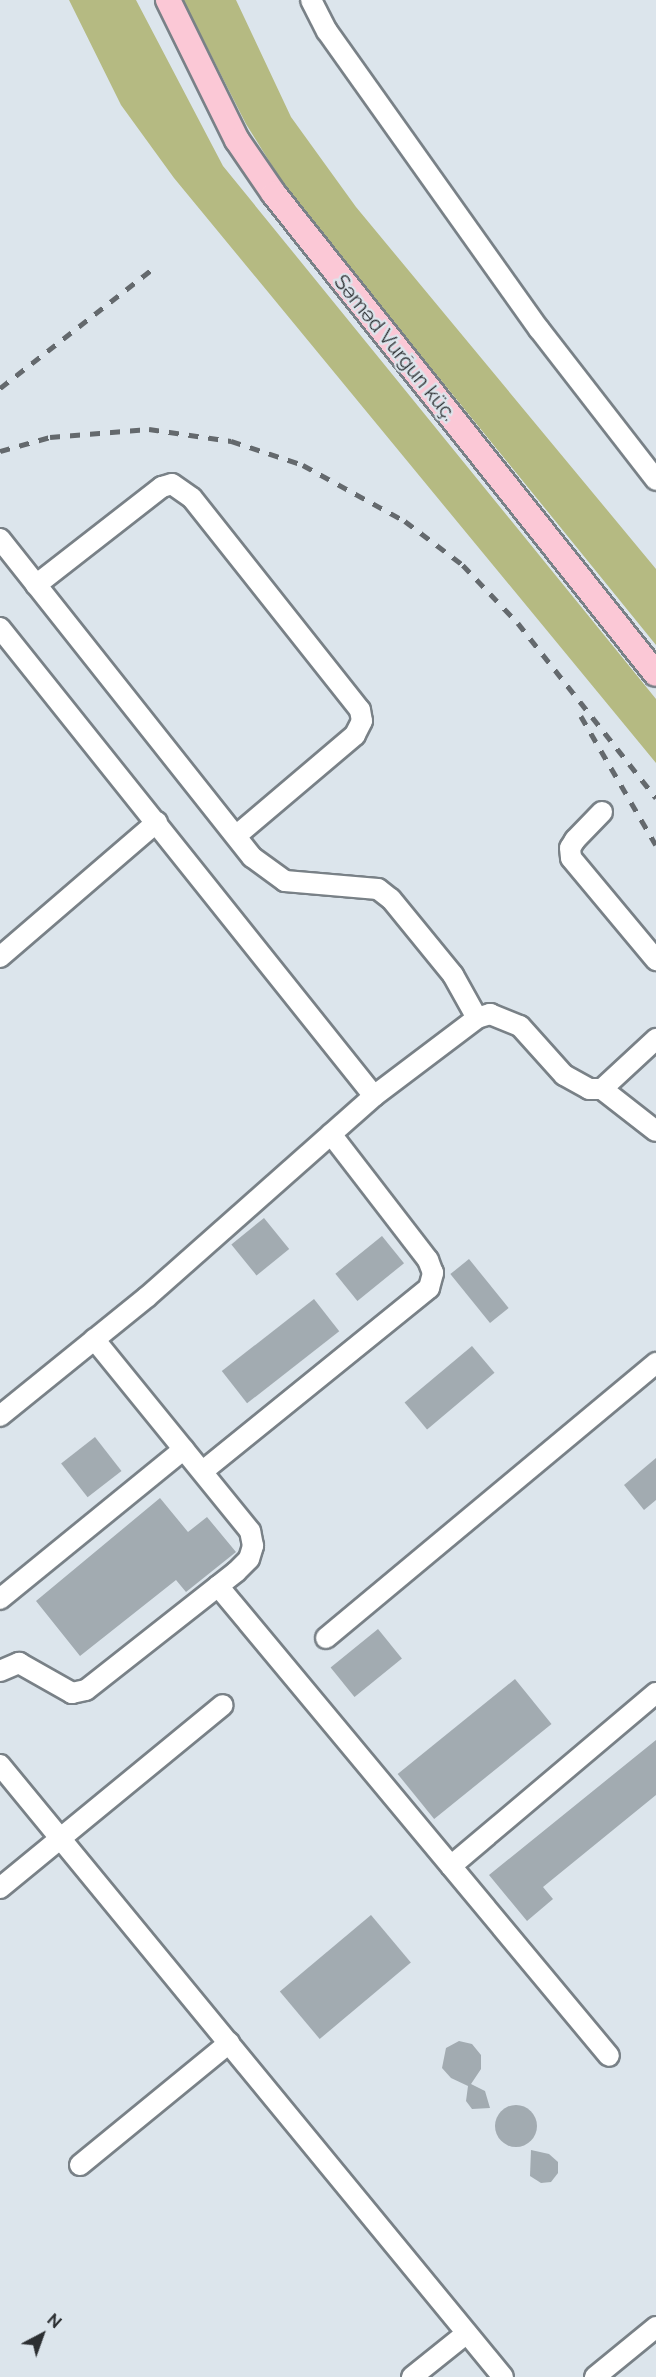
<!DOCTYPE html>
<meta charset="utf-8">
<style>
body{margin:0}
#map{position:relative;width:656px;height:2377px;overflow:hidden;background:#dce5ec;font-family:Raleway,sans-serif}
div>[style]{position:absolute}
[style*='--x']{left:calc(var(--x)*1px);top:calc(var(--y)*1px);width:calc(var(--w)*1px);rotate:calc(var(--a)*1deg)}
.green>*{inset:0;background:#b5ba82}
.building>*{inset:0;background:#a2abb1;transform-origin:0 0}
.round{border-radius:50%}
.roads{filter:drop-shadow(2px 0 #798187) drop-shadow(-2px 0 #798187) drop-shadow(0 2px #798187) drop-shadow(0 -2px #798187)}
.minor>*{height:20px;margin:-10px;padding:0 10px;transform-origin:10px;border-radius:10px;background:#fff}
.major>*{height:24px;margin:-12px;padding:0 12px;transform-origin:12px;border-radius:12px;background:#fbc8d6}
.rail>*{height:4.5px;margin-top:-2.25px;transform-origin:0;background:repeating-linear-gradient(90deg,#64696d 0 10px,transparent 0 20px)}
span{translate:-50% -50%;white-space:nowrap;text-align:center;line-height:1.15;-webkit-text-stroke:4.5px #dce5ec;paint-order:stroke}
.street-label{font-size:20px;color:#2c2f32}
.north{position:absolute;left:12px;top:2305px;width:60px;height:60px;-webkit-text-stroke:4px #dce5ec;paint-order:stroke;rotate:41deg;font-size:16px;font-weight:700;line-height:24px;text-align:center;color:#2c2f32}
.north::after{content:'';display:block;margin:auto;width:21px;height:27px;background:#2c2f32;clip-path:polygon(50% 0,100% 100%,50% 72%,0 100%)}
</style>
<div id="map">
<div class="green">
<div style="clip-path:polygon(69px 0,136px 0,223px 166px,656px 699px,656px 763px,174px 178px,121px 105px)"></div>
<div style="clip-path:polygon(183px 0,236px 0,291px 117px,356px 207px,656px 569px,656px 645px,289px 193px,246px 124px)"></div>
</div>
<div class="building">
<div style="left:264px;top:1218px;width:40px;height:42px;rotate:51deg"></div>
<div style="left:382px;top:1236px;width:35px;height:60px;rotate:51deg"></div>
<div style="left:469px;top:1259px;width:63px;height:24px;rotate:51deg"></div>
<div style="left:314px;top:1299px;width:41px;height:117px;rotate:52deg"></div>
<div style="left:472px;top:1346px;width:35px;height:88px;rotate:50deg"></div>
<div style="left:95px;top:1437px;width:43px;height:43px;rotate:52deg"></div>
<div style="clip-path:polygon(656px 1458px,656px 1500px,644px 1510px,624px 1485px)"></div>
<div style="clip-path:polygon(160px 1498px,188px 1532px,207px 1517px,236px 1552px,186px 1592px,176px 1580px,80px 1656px,36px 1601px)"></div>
<div style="left:378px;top:1629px;width:38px;height:61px;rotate:51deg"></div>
<div style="left:515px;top:1679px;width:58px;height:151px;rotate:51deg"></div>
<div style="clip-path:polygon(656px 1740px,656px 1795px,543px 1887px,553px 1899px,527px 1921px,489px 1875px)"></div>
<div style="left:371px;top:1915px;width:62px;height:119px;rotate:50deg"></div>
<div style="clip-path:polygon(459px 2041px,472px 2044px,481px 2055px,481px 2069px,471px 2084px,485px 2091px,490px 2108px,472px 2109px,466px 2101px,468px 2086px,451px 2078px,442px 2068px,446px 2048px)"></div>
<div class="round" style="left:495px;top:2105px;width:42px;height:42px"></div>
<div style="clip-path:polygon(531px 2150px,549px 2154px,558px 2162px,558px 2173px,551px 2182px,541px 2183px,530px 2176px)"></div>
</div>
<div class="roads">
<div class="minor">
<div style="--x:311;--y:0;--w:35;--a:63"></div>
<div style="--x:327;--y:31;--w:366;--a:54.6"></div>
<div style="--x:539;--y:329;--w:191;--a:52.2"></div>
<div style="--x:0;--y:539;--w:406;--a:51.6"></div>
<div style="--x:252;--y:857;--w:41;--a:36"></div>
<div style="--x:285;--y:881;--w:93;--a:4.9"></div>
<div style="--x:378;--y:889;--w:16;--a:38"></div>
<div style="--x:391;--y:899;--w:98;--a:50.8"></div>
<div style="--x:453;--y:975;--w:49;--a:60.8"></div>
<div style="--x:36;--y:585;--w:160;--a:-37.9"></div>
<div style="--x:162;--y:487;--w:10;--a:-17"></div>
<div style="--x:172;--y:484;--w:24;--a:35"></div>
<div style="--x:192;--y:498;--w:270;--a:51.6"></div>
<div style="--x:360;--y:710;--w:11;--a:80"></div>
<div style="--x:362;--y:721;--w:16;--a:117"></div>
<div style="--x:355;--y:735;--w:156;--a:139.7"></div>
<div style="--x:0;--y:628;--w:599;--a:51.37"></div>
<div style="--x:374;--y:1096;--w:129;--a:-37.1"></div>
<div style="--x:477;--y:1018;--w:14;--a:-17"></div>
<div style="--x:490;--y:1014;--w:32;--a:22"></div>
<div style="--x:520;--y:1026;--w:66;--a:48.1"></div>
<div style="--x:564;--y:1075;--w:29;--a:29"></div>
<div style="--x:589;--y:1089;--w:13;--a:0"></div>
<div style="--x:602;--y:1089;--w:74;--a:-42.8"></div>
<div style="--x:602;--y:812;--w:39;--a:134"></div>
<div style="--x:575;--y:840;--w:9;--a:122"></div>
<div style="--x:570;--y:848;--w:10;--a:84"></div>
<div style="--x:571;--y:858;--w:133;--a:50.2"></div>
<div style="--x:0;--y:957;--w:207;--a:-40.7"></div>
<div style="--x:602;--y:1089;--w:68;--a:37.9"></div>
<div style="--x:0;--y:1416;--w:189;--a:-39"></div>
<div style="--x:147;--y:1297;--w:303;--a:-41.5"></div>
<div style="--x:203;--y:1471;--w:291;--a:-39"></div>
<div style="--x:429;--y:1288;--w:16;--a:-75"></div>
<div style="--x:433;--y:1273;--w:14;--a:-111"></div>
<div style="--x:428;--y:1260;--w:159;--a:-127.6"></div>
<div style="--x:218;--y:1586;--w:611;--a:50.24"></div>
<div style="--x:0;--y:1599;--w:237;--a:-39.2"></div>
<div style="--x:326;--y:1638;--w:430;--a:-39.8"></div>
<div style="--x:0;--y:1671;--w:21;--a:-23"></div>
<div style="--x:19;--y:1663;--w:61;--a:29.5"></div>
<div style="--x:72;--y:1693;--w:14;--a:-12"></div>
<div style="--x:86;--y:1690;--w:191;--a:-38.2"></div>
<div style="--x:236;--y:1572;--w:18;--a:-45"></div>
<div style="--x:249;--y:1559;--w:14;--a:-73"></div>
<div style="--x:253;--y:1546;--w:15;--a:-101"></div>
<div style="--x:250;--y:1531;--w:247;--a:-129.1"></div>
<div style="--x:0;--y:1765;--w:792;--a:50.58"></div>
<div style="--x:451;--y:1866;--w:268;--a:-40.2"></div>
<div style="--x:0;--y:1888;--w:288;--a:-39.4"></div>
<div style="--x:80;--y:2165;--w:193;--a:-39.3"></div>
<div style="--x:412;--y:2377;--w:70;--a:-38.7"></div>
<div style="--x:595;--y:2377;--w:79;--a:-39.3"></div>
</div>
<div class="major">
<div style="--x:168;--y:0;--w:156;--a:63.8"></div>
<div style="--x:237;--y:140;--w:65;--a:55.6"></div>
<div style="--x:274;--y:194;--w:613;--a:51.49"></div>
</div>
</div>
<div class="rail">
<div style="--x:0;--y:388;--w:192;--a:-38"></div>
<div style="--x:0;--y:451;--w:52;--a:-15.6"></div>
<div style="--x:50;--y:437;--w:99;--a:-4.6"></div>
<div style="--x:149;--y:429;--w:83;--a:8.3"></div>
<div style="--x:231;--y:441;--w:76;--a:18.4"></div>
<div style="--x:303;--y:465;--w:116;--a:28.8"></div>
<div style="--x:405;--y:521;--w:73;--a:37.2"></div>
<div style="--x:463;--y:565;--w:80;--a:46.5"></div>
<div style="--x:518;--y:623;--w:223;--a:51.7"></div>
<div style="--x:581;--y:716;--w:149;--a:59.8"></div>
</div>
<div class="street-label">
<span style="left:395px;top:348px;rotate:51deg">Səməd Vurğun küç.</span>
</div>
<div class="north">N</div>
</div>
